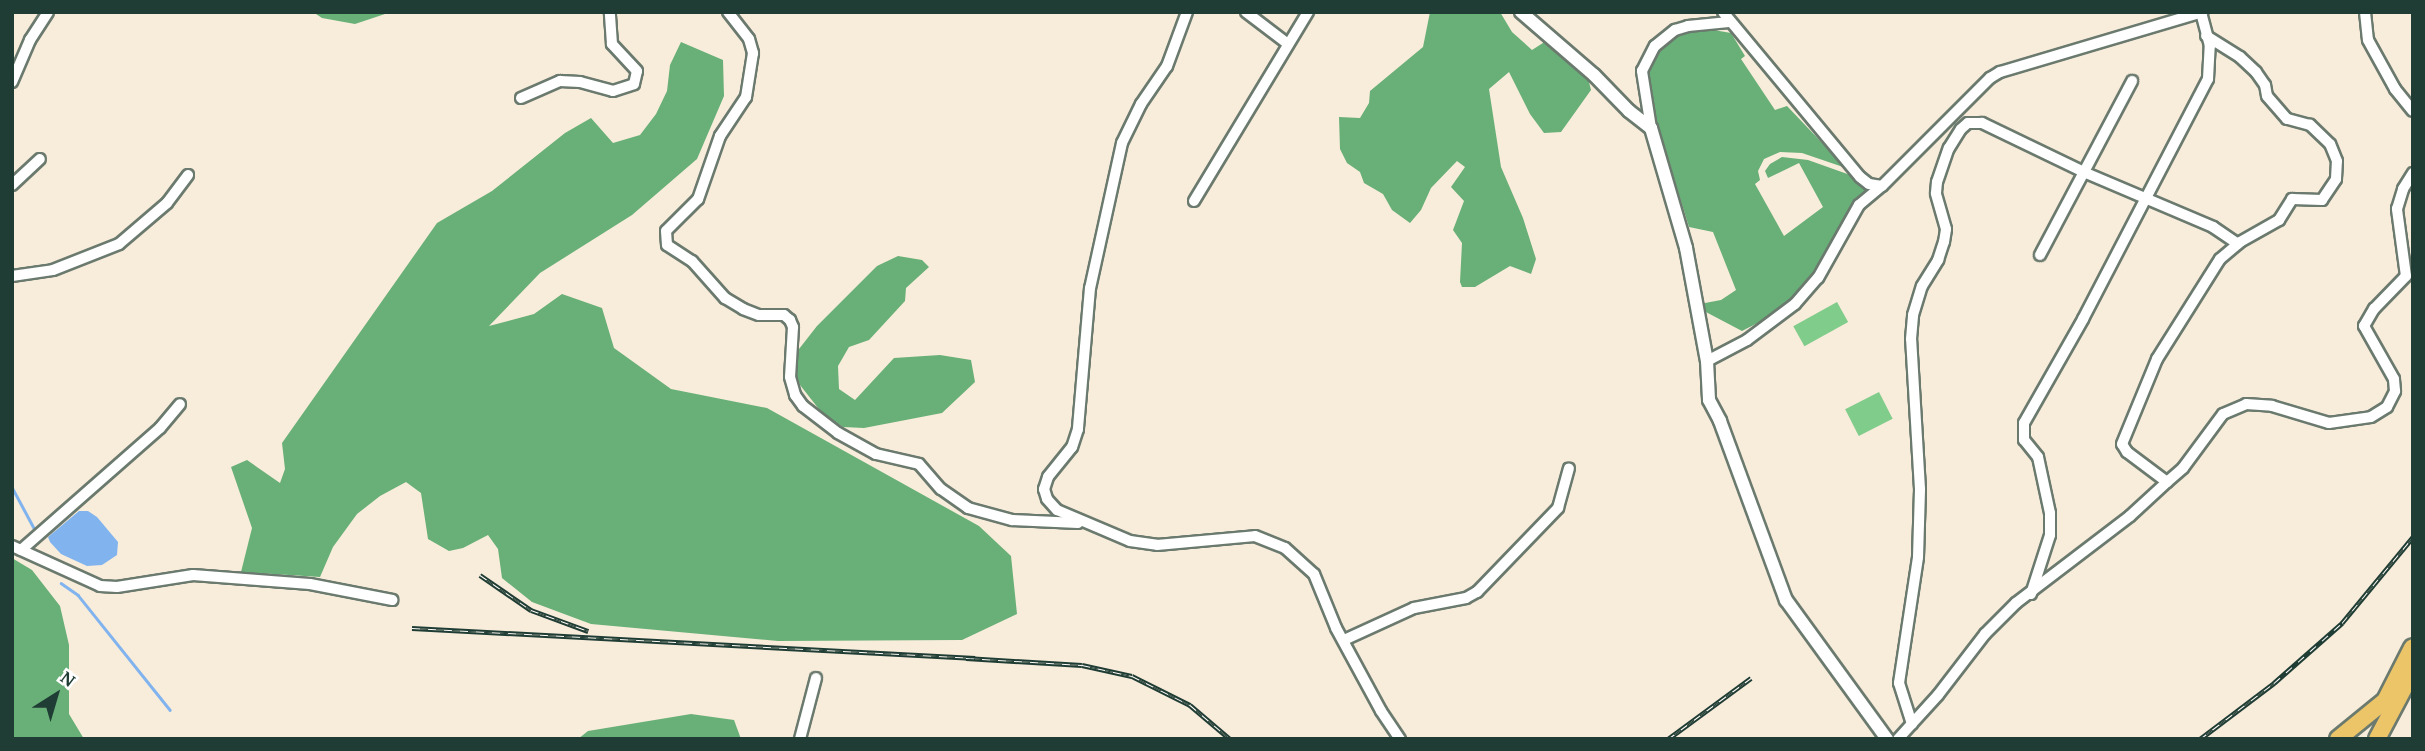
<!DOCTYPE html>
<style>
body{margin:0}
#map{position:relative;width:2425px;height:751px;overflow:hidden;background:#f8ecdb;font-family:"Gentium Book Plus",serif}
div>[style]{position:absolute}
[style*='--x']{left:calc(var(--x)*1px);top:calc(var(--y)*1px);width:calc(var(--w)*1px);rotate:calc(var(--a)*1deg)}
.green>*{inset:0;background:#80cc8b;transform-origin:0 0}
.forest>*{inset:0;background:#68b077}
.water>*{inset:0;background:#81b4ee}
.stream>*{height:2.5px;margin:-1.25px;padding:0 1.25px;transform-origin:1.25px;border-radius:1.25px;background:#81b4ee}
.roads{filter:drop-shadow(2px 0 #6b7a6e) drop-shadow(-2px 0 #6b7a6e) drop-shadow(0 2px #6b7a6e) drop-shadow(0 -2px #6b7a6e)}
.minor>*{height:10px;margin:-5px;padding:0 5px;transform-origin:5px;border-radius:5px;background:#fff}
.tertiary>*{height:12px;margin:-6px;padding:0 6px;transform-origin:6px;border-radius:6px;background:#fff}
.primary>*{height:16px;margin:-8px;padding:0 8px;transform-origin:8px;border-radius:8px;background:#edc569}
.motorway>*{height:18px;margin:-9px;padding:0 9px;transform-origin:9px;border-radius:9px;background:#edc569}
.rail>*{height:5px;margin-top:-2.5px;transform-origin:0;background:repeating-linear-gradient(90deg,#fff 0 8px,#1f3d34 0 16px);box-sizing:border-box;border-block:2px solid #1f3d34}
span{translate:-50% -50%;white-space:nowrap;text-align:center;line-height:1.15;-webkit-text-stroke:7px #fff;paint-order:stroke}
.frame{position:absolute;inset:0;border:14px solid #1f3d34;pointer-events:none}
.north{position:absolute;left:21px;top:660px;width:70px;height:70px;-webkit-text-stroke:5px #fff;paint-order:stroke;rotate:37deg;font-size:19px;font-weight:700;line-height:28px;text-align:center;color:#1f3d34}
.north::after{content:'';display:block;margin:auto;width:24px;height:32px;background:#1f3d34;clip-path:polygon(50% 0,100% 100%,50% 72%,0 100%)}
</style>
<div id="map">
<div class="green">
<div style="left:1837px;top:302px;width:23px;height:50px;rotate:61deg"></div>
<div style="left:1879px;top:392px;width:30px;height:38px;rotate:63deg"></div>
</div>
<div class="forest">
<div style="clip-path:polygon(313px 12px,391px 12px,355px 24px,322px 18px)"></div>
<div style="clip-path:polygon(1430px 12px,1500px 12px,1512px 32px,1532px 50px,1546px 41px,1587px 74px,1591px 90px,1561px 132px,1544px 133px,1530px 114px,1509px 72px,1489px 89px,1501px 167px,1523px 218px,1536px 259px,1531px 274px,1510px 266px,1475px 287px,1462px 287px,1460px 282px,1462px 243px,1453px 230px,1464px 201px,1451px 187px,1465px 167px,1457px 161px,1431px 188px,1421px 210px,1410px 223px,1392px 210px,1383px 194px,1364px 183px,1360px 172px,1347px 163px,1340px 149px,1339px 117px,1360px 118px,1369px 103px,1370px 91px,1423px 47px)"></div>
<div style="clip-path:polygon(1702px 28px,1731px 33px,1745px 56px,1741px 59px,1775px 110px,1787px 106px,1846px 168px,1802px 153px,1780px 152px,1764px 159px,1758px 171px,1760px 180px,1755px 184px,1784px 236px,1823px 207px,1799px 163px,1768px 178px,1765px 171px,1770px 164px,1782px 157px,1808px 160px,1853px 176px,1870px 192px,1844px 220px,1811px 279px,1775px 314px,1742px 331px,1704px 311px,1705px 303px,1721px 300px,1736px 290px,1713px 232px,1689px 227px,1652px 108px,1646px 75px,1656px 51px,1666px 41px,1683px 31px)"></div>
<div style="clip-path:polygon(681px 42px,723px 60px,724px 96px,697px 159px,632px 215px,540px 273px,489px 326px,534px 314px,562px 294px,602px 308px,614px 348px,671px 389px,767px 408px,979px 526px,1011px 556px,1017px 614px,962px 640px,778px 641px,591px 624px,532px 602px,502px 578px,498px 549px,488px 535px,463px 548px,449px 551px,428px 539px,421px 493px,406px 482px,380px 496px,357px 514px,333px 547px,320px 577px,241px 572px,252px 528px,231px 467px,247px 460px,280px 483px,285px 469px,282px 443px,437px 223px,492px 191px,565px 133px,591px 118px,613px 143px,640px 135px,656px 114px,667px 91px,670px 65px)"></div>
<div style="clip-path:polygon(898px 256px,922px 260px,929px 267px,906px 288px,905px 301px,869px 340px,849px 347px,838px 366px,839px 389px,855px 400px,894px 358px,940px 355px,971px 360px,975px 382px,942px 413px,864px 428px,843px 427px,822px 413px,800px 385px,794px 368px,799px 349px,817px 326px,877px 266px)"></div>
<div style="clip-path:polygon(12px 558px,32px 570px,60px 606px,69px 645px,69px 714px,84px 739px,12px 739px)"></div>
<div style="clip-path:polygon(691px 714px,734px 720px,741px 739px,578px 739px,588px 731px)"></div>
</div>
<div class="water">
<div style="clip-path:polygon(79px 511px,88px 511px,97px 517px,118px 542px,117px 555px,102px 565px,87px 566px,61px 554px,50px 542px,48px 537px)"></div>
</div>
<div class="stream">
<div style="--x:12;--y:487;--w:47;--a:61.8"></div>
<div style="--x:61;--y:583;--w:21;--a:35"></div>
<div style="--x:78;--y:595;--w:147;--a:51.3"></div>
</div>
<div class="roads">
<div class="minor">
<div style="--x:728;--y:12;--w:34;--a:52"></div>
<div style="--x:749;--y:39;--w:15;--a:74"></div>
<div style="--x:753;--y:53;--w:45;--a:99"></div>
<div style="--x:746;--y:97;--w:47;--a:123.7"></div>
<div style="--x:720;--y:136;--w:67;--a:109.2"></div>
<div style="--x:698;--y:199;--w:45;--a:135"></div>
<div style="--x:666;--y:231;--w:14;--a:86"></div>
<div style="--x:667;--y:245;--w:30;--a:33"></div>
<div style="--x:692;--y:261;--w:50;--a:48.3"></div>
<div style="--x:725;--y:298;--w:21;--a:31"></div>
<div style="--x:743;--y:309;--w:17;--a:21"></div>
<div style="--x:759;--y:315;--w:25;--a:0"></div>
<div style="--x:784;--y:315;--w:8;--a:40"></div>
<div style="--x:790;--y:320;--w:8;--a:67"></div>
<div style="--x:793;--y:327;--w:50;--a:93.4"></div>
<div style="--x:790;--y:377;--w:19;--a:74"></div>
<div style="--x:795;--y:395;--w:14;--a:54"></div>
<div style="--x:803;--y:406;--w:44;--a:37.6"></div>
<div style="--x:838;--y:433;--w:43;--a:28.9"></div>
<div style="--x:876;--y:454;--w:44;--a:13.1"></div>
<div style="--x:919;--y:464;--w:33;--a:49"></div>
<div style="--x:941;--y:489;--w:33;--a:35"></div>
<div style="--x:968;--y:508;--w:46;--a:15.3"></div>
<div style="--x:1012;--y:520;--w:66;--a:2.6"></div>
<div style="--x:1187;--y:12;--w:58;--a:110.3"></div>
<div style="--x:1167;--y:66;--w:46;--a:124.4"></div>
<div style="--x:1141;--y:104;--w:43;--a:116"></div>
<div style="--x:1122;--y:143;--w:148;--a:102.4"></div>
<div style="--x:1090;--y:288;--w:142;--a:94.9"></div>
<div style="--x:1078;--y:429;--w:19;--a:108"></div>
<div style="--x:1072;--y:447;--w:38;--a:129"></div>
<div style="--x:1048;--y:477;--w:13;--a:108"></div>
<div style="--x:1044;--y:489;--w:10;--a:73"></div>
<div style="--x:1047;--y:499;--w:15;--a:48"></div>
<div style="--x:1057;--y:510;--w:79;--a:23"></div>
<div style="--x:1130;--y:541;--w:27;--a:8"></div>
<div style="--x:1157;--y:545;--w:98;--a:-5.2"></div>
<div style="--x:1255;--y:536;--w:32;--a:22"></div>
<div style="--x:1285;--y:548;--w:39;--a:42"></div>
<div style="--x:1314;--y:574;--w:58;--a:67.8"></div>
<div style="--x:1336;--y:628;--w:94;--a:61.5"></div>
<div style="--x:1381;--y:711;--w:34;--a:56"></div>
<div style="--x:1246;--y:12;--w:53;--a:37.3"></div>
<div style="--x:1723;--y:12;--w:214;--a:50.3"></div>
<div style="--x:1860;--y:177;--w:11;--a:38"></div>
<div style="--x:1869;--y:184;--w:13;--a:9"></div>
<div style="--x:2365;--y:12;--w:28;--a:84"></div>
<div style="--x:2368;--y:40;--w:56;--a:61.1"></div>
<div style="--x:2395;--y:89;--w:28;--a:51"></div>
<div style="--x:12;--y:82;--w:46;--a:-66.8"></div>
<div style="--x:30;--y:40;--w:33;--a:-57"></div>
<div style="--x:521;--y:98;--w:43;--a:-23.6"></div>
<div style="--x:560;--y:81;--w:20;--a:3"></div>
<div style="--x:580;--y:82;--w:34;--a:15"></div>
<div style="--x:613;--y:91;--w:22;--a:-18"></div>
<div style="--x:634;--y:84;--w:13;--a:-77"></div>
<div style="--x:637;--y:71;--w:37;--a:-133"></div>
<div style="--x:612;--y:44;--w:32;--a:-94"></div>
<div style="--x:1651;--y:128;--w:58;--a:-99"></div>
<div style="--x:1642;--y:71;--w:28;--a:-63"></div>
<div style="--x:1655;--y:46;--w:26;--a:-39"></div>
<div style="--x:1675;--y:30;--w:14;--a:-17"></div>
<div style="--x:1688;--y:26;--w:41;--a:-5.6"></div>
<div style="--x:12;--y:185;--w:38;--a:-43"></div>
<div style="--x:1194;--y:201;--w:221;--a:-58.9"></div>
<div style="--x:2040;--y:255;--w:197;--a:-62.1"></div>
<div style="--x:12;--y:276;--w:41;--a:-8.3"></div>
<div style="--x:53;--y:270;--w:71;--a:-21.5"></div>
<div style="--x:119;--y:244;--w:63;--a:-40.5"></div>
<div style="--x:167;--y:203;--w:35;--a:-53"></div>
<div style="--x:1707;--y:361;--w:45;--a:-27.7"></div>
<div style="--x:1747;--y:340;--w:60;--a:-36.9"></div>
<div style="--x:1795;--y:304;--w:35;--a:-49"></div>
<div style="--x:1818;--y:278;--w:84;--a:-60.7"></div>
<div style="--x:1859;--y:205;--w:30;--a:-40"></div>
<div style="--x:1882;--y:186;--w:153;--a:-45"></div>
<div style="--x:1990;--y:78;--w:12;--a:-31"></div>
<div style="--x:2000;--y:72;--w:211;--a:-16.5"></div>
<div style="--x:2167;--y:482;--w:50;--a:-143.1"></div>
<div style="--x:2127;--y:452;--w:9;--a:-122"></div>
<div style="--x:2122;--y:444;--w:92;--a:-67.6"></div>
<div style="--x:2157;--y:359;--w:118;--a:-57.8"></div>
<div style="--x:2220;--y:259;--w:26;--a:-40"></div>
<div style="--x:2240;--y:242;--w:45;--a:-29.4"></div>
<div style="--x:2279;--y:220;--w:25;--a:-58"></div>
<div style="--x:2292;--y:199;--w:30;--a:2"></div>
<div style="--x:2322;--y:200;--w:25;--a:-56"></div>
<div style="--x:2336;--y:179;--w:18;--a:-87"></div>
<div style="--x:2337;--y:161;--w:18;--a:-112"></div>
<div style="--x:2330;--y:144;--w:28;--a:-136"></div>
<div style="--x:2310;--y:125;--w:24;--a:-165"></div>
<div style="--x:2287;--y:119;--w:30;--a:-131"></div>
<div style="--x:2267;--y:96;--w:11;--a:-100"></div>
<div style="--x:2265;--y:85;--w:16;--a:-125"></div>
<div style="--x:2256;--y:72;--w:22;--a:-137"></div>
<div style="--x:2240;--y:57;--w:40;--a:-148"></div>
<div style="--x:12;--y:546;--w:97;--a:24.4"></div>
<div style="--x:100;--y:586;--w:17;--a:3"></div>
<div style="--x:117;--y:587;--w:77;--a:-9"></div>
<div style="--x:193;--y:575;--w:117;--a:4.4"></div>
<div style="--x:310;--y:584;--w:84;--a:11"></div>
<div style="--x:21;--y:550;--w:185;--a:-41.3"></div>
<div style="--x:160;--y:428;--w:31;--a:-50"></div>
<div style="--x:2031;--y:594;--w:62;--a:-72.1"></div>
<div style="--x:2050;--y:535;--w:22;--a:-90"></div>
<div style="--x:2050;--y:513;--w:57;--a:-102.1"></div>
<div style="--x:2038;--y:457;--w:22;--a:-129"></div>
<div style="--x:2024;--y:440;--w:17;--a:-90"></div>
<div style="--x:2024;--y:423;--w:120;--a:-60.4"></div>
<div style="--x:2083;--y:319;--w:271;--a:-62.5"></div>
<div style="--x:2208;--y:79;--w:33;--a:-87"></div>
<div style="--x:2210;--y:46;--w:34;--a:-105"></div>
<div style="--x:1344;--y:640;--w:77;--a:-24.6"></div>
<div style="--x:1414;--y:608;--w:53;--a:-10.9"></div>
<div style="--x:1466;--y:598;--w:13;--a:-29"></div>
<div style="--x:1477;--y:592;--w:117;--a:-46"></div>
<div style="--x:1558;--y:508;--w:41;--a:-74.6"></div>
<div style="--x:1912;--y:724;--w:43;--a:-107.6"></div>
<div style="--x:1899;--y:683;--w:127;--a:-81.4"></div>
<div style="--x:1918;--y:557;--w:68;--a:-88.3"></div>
<div style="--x:1920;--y:489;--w:150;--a:-93.4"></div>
<div style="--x:1911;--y:339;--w:24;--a:-85"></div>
<div style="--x:1913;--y:315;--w:30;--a:-73"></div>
<div style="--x:1922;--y:286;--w:31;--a:-58"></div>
<div style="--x:1938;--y:260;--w:19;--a:-72"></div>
<div style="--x:1944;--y:242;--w:13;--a:-81"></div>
<div style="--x:1946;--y:229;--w:37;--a:-106"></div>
<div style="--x:1936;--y:193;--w:11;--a:-85"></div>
<div style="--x:1937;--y:182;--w:36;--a:-71"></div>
<div style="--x:1949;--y:148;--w:22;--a:-58"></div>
<div style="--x:1961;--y:129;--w:9;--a:-41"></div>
<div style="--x:1968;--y:123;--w:14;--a:0"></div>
<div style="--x:1982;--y:123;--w:115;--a:25.7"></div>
<div style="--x:2086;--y:173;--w:138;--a:23"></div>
<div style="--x:2213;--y:227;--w:30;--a:34"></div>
<div style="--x:800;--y:739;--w:63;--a:-75.3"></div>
<div style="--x:1898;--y:739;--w:59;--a:-47.7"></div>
<div style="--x:1938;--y:695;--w:77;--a:-52.4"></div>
<div style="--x:1985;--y:634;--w:44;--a:-45"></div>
<div style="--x:2016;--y:603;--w:143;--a:-37.3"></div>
<div style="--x:2130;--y:516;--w:50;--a:-42.6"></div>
<div style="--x:2167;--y:482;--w:21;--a:-41"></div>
<div style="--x:2183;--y:468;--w:67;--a:-53.5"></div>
<div style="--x:2223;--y:414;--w:25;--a:-23"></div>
<div style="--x:2246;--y:404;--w:26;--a:4"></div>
<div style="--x:2272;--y:406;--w:59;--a:16.6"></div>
<div style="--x:2329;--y:423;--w:42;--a:-8.1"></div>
<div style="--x:2371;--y:417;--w:19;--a:-32"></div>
<div style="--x:2387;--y:407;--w:18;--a:-63"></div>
<div style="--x:2395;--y:391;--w:12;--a:-95"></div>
<div style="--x:2394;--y:379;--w:61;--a:-119.5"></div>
<div style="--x:2364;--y:326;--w:20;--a:-60"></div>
<div style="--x:2374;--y:309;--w:46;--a:-45.9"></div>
<div style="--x:2406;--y:276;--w:68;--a:-97.7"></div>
<div style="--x:2397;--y:209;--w:21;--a:-73"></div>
<div style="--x:2403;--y:189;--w:19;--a:-58"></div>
</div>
<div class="tertiary">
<div style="--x:1521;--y:12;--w:96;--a:40.8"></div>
<div style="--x:1594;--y:75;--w:50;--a:45.8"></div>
<div style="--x:1629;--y:111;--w:28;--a:38"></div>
<div style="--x:1651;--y:128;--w:125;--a:73.7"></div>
<div style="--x:1686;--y:248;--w:115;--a:79.5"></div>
<div style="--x:1707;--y:361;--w:39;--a:87"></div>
<div style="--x:1709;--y:400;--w:24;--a:62"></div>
<div style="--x:1720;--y:421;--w:191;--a:69.8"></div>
<div style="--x:1786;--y:600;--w:172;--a:54"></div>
</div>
<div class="primary">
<div style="--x:2338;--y:739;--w:63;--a:-39.2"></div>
<div style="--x:2377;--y:739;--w:77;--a:-62.1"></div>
</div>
<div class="motorway">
<div style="--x:2387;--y:699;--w:57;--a:-63"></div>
</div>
</div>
<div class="rail">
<div style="--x:480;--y:575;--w:62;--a:34.5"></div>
<div style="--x:531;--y:610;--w:61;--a:20.2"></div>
<div style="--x:412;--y:628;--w:564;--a:3.05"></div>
<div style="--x:966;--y:658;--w:116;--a:3.5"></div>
<div style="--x:1082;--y:665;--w:51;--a:12.4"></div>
<div style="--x:1132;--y:676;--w:65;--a:26.6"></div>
<div style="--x:1190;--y:705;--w:52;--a:40.4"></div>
<div style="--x:1668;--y:739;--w:103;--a:-36.3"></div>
<div style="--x:2200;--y:739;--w:93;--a:-37.1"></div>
<div style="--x:2274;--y:683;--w:91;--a:-41.4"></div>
<div style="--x:2342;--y:623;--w:112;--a:-50.5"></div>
</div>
<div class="frame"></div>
<div class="north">N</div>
</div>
